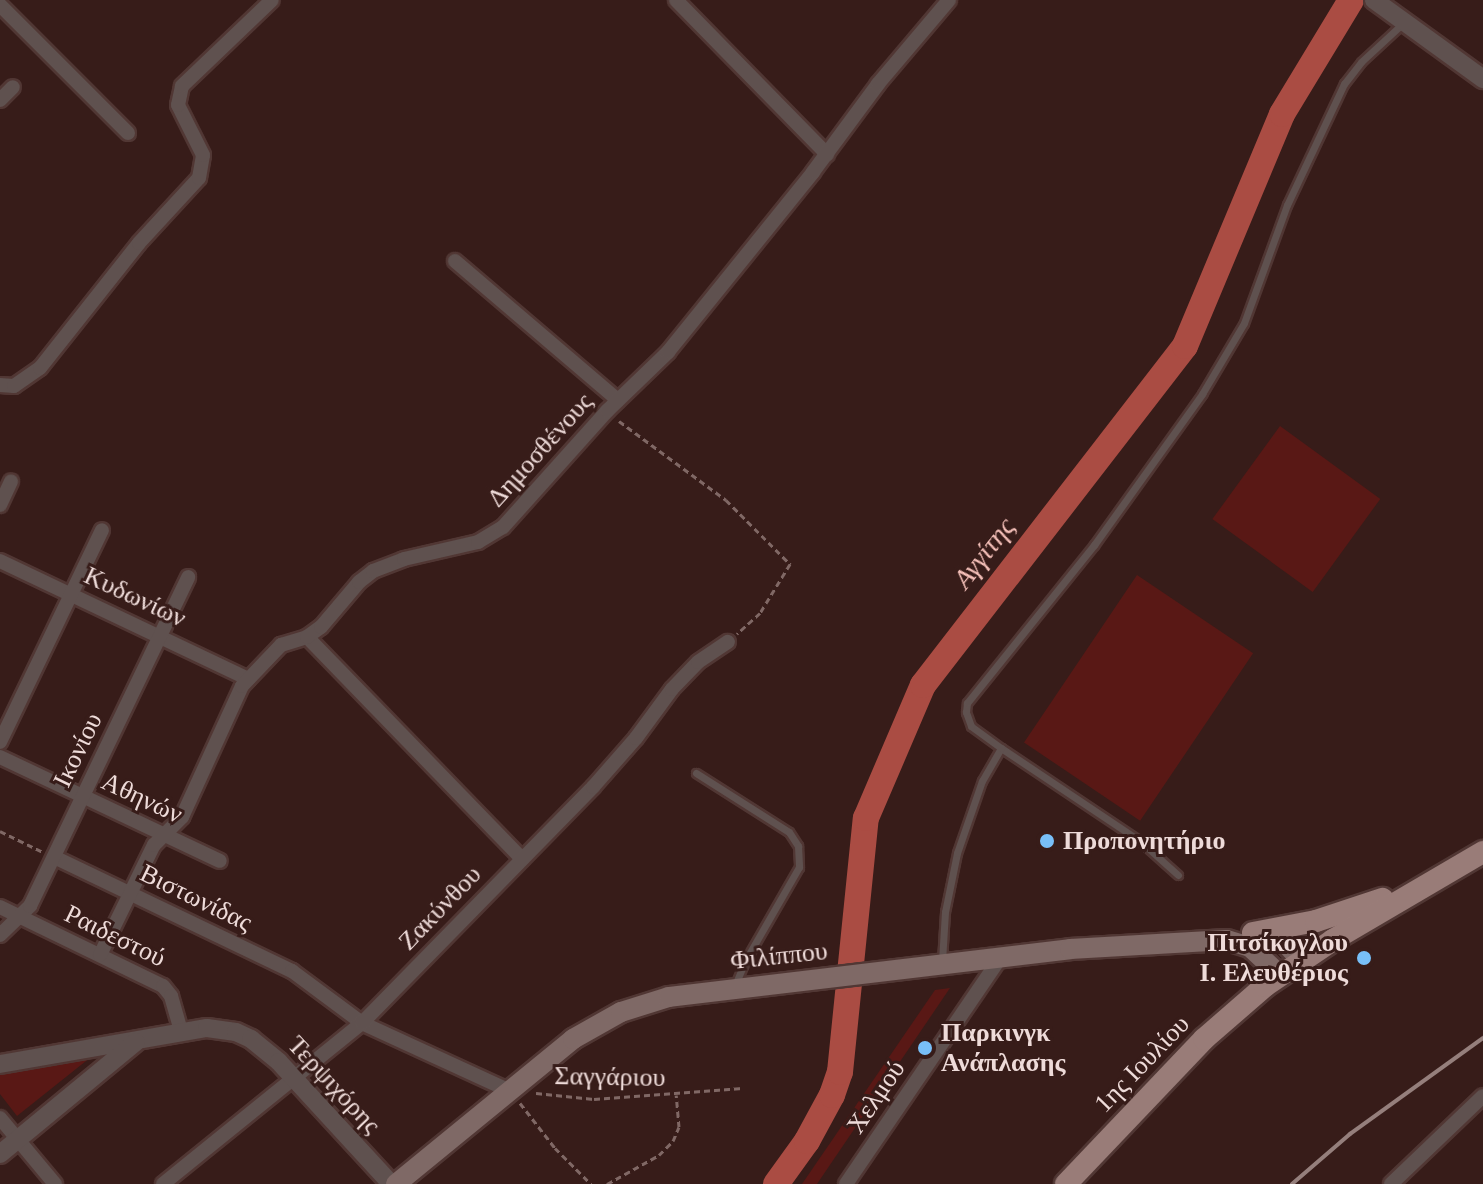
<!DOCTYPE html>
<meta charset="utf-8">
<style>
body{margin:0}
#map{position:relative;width:1483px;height:1184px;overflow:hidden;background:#371c19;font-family:Georgia,serif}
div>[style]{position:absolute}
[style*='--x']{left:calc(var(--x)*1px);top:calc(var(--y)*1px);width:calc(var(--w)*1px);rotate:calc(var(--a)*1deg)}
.green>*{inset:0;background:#591815;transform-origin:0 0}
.river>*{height:26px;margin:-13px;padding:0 13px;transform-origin:13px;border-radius:13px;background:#aa4c43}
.path>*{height:3px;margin-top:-1.5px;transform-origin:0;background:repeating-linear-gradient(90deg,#806865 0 6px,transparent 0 10px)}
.roads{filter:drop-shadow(2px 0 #513734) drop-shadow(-2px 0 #513734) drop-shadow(0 2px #513734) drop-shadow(0 -2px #513734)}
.service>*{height:7px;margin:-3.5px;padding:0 3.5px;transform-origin:3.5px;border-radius:3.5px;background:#5f514f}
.minor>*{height:14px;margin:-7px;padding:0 7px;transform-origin:7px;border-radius:7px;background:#5f514f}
.tertiary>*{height:18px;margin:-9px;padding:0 9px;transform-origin:9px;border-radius:9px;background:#5f514f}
.secondary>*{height:20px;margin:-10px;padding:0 10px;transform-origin:10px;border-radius:10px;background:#7f6966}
.primary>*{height:22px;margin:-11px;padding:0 11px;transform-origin:11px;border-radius:11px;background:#997c78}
.rail>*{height:4px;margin:-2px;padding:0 2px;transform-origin:2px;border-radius:2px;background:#957f7c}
.dots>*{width:22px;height:22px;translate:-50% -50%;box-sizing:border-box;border:4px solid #371c19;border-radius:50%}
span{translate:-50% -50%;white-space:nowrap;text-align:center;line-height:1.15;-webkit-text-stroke:6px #371c19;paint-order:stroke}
.street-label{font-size:26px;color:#eedbd9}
.poi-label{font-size:26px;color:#eedbd9;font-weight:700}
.left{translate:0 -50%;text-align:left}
.right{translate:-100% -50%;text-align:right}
.water-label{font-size:28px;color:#f5c0b9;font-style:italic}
</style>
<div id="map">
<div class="green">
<div style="left:1280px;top:426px;width:124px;height:115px;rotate:36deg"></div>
<div style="left:1137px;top:575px;width:140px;height:202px;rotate:34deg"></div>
<div style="clip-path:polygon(950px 988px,817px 1184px,802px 1184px,935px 990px)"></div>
<div style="clip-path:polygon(91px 1057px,17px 1116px,0 1094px,0 1068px)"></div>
</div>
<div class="river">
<div style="--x:776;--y:1184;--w:53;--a:-54.2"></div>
<div style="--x:807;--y:1141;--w:52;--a:-61.5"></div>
<div style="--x:832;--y:1095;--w:24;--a:-71"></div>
<div style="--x:840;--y:1072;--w:255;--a:-84.2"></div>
<div style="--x:866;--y:818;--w:145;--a:-66.8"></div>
<div style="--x:923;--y:685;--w:428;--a:-52.3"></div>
<div style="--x:1185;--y:346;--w:251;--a:-67.3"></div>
<div style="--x:1282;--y:114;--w:133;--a:-58.8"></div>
</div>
<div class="path">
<div style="--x:619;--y:421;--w:133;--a:36.4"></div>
<div style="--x:726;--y:500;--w:91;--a:45"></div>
<div style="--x:790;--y:564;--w:57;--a:121.5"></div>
<div style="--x:760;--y:613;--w:31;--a:138"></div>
<div style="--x:0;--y:831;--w:48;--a:26"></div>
<div style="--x:536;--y:1093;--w:58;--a:5.9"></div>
<div style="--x:594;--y:1099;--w:149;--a:-4.2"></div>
<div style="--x:520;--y:1103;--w:57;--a:52.1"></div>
<div style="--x:555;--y:1148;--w:51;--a:45"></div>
<div style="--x:607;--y:1184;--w:60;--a:-29.1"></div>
<div style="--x:659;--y:1155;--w:20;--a:-45"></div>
<div style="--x:673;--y:1141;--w:15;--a:-67"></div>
<div style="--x:679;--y:1127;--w:32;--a:-95"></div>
</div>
<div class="roads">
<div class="service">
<div style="--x:1001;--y:748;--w:167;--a:33.8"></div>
<div style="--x:1140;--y:841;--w:51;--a:41.8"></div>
<div style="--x:696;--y:773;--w:110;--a:32.4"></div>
<div style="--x:789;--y:832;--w:17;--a:57"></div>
<div style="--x:798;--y:846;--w:21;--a:87"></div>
<div style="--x:799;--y:867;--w:106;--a:119.9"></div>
<div style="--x:746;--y:959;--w:28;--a:113"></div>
<div style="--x:942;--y:961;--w:49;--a:-86.5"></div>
<div style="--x:945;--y:912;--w:60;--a:-78.5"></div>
<div style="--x:957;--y:853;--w:76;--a:-70.9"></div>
<div style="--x:982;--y:781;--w:38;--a:-60"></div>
<div style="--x:1001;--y:748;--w:37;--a:-144"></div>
<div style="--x:971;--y:726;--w:15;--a:-110"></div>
<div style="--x:966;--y:712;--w:9;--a:-84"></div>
<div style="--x:967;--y:703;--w:203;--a:-51.2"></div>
<div style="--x:1094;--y:545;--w:186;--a:-54.4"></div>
<div style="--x:1202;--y:394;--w:82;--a:-59.4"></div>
<div style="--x:1244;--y:323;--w:126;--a:-70"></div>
<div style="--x:1287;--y:205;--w:134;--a:-64.8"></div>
<div style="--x:1344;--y:84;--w:28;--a:-52"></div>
<div style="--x:1361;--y:62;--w:56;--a:-42.8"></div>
</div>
<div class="minor">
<div style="--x:676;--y:0;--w:216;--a:45.6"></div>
<div style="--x:0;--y:5;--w:181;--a:45"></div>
<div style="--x:0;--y:100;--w:18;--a:-45"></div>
<div style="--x:455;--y:261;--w:214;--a:40.5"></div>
<div style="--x:0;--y:385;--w:14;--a:4"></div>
<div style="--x:14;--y:386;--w:32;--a:-35"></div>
<div style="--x:40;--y:368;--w:159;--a:-51.6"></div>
<div style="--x:139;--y:243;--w:88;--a:-47.3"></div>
<div style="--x:199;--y:178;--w:23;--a:-80"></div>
<div style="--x:203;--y:155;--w:56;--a:-116.6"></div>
<div style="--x:178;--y:105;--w:19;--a:-78"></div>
<div style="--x:182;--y:86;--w:124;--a:-43.7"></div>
<div style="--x:0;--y:505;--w:26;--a:-65"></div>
<div style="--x:0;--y:561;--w:275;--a:25.4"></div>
<div style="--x:307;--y:637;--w:309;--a:45.9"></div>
<div style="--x:0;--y:742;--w:235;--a:-64.3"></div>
<div style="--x:0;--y:757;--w:243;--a:25.3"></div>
<div style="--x:54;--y:857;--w:264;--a:25.6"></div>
<div style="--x:292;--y:971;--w:87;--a:36.6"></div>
<div style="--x:362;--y:1023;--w:161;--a:24.7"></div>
<div style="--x:0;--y:907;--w:181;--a:25.9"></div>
<div style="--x:163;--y:986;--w:13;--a:51"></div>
<div style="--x:171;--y:996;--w:37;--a:74"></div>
<div style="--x:0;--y:935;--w:42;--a:-44"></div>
<div style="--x:30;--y:906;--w:365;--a:-64.3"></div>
<div style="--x:100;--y:955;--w:123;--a:-63.9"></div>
<div style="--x:154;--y:845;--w:40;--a:-45"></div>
<div style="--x:182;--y:817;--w:144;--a:-65.4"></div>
<div style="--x:242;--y:686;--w:57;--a:-46.4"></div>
<div style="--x:281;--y:645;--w:27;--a:-17"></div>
<div style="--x:307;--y:637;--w:17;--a:-36"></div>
<div style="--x:321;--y:627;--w:59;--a:-49.8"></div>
<div style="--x:359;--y:582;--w:18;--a:-38"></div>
<div style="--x:373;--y:571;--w:33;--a:-21"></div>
<div style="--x:404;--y:559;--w:76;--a:-12.9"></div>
<div style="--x:478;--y:542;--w:29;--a:-31"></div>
<div style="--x:503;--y:527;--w:156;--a:-48.1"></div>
<div style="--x:607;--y:411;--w:85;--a:-44"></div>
<div style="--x:668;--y:352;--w:231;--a:-51.1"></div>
<div style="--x:813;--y:172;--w:109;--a:-53.5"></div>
<div style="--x:878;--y:84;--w:110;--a:-49.8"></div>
<div style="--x:0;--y:1118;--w:86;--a:50.2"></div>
<div style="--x:163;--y:1184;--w:256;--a:-39"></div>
<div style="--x:362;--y:1023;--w:330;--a:-45.6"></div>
<div style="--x:593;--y:787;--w:65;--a:-48.7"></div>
<div style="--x:636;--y:738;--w:61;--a:-53.7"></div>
<div style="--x:672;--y:689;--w:37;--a:-46"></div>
<div style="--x:698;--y:662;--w:36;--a:-34"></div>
<div style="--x:846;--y:1184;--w:275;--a:-55.7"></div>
<div style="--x:1391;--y:1184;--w:127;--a:-43.7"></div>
</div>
<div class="tertiary">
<div style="--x:1374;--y:0;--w:135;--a:35.9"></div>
<div style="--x:0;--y:1064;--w:210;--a:-9.9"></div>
<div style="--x:207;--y:1028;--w:29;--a:8"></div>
<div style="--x:236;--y:1032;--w:17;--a:25"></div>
<div style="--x:251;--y:1039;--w:36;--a:39"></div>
<div style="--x:279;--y:1062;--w:166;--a:47.4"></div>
<div style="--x:0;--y:1154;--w:176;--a:-39.5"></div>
</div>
<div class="secondary">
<div style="--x:1256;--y:933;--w:24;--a:9"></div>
<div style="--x:1280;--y:937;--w:31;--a:48"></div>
<div style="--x:396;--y:1184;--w:229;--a:-39.3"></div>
<div style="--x:573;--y:1039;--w:55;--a:-29.4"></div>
<div style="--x:621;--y:1012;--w:50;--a:-17.4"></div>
<div style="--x:669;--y:997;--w:404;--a:-6.8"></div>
<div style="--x:1070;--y:949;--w:157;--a:-3.3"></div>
<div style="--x:1227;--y:940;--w:24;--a:17"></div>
<div style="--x:1250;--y:947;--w:41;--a:43"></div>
</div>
<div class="primary">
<div style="--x:1253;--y:933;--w:64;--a:-10.8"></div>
<div style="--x:1316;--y:921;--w:70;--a:-18.4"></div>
<div style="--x:1066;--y:1184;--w:200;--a:-46.4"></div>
<div style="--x:1204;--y:1039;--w:81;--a:-41"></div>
<div style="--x:1265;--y:986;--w:82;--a:-34.1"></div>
<div style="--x:1333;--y:940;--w:174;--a:-30.4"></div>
</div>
</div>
<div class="rail">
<div style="--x:1292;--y:1184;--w:77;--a:-40.8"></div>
<div style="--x:1350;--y:1134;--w:164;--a:-35.8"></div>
</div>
<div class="dots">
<div style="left:1047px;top:841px;background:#78bff8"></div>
<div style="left:1364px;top:958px;background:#78bff8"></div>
<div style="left:925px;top:1048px;background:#78bff8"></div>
</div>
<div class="street-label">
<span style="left:540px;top:450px;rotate:-48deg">Δημοσθένους</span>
<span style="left:135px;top:597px;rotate:25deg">Κυδωνίων</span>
<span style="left:78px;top:750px;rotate:-64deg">Ικονίου</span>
<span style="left:142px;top:798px;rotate:25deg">Αθηνών</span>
<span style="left:196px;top:898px;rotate:26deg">Βιστωνίδας</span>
<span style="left:440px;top:908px;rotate:-46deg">Ζακύνθου</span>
<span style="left:115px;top:936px;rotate:26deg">Ραιδεστού</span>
<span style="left:779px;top:956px;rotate:-6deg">Φιλίππου</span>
<span style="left:1142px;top:1064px;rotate:-46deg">1ης Ιουλίου</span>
<span style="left:610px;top:1077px;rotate:1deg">Σαγγάριου</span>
<span style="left:334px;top:1085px;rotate:47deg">Τερψιχόρης</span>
<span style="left:876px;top:1097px;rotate:-56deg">Χελμού</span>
</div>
<div class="poi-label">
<span class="left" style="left:1063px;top:841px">Προπονητήριο</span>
<span class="right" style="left:1348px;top:958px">Πιτσίκογλου<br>Ι. Ελευθέριος</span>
<span class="left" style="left:941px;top:1048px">Παρκινγκ<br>Ανάπλασης</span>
</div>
<div class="water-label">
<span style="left:984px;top:553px;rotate:-52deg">Αγγίτης</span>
</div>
</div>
